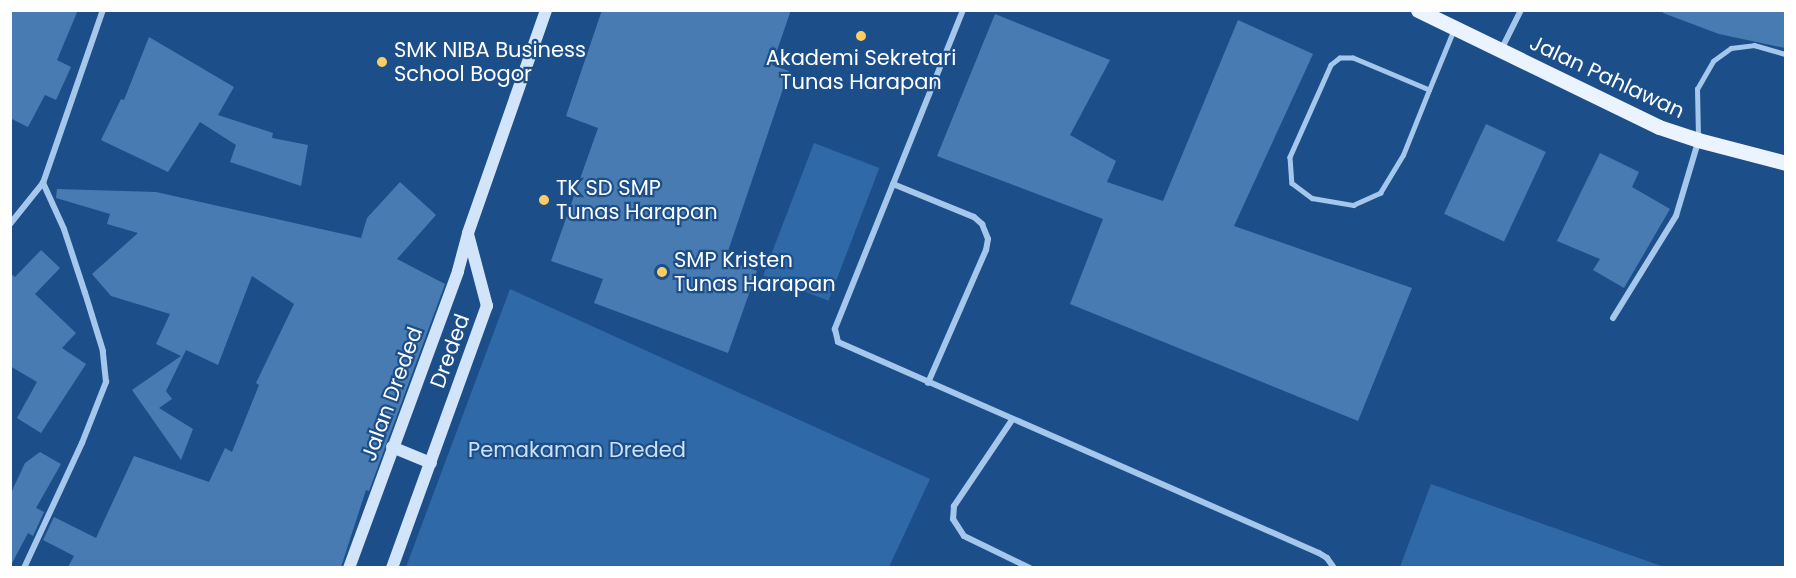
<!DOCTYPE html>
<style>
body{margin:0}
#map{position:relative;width:1796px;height:578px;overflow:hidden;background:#1c4f89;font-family:Poppins,sans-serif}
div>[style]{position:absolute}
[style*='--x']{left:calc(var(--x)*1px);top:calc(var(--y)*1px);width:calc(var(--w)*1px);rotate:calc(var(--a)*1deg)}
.green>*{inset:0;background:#2f69a7;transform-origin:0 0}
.building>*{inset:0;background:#497bb3;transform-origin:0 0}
.lane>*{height:4.5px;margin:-2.25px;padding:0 2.25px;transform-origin:2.25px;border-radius:2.25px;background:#a5c7ec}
.street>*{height:6px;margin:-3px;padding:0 3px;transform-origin:3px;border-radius:3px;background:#a5c7ec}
.secondary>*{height:12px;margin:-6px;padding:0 6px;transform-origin:6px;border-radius:6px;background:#d2e4f9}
.primary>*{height:15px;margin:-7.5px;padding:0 7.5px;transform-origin:7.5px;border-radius:7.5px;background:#ebf3ff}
.dots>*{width:16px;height:16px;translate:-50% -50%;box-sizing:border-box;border:3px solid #1c4f89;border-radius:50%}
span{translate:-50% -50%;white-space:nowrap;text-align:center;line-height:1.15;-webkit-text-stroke:4.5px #1c4f89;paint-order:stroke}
.poi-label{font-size:21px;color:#fff}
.left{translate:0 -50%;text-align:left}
.street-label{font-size:21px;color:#fff}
.park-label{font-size:21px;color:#cbe1f9}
.frame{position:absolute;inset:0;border:12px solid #fff;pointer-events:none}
</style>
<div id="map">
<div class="green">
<div style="left:814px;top:143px;width:70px;height:142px;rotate:21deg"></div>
<div style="clip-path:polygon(510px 289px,930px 479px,889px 567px,406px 567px)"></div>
<div style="clip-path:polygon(1431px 484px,1664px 567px,1400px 567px)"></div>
</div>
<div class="building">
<div style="clip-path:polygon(10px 10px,78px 10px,57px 60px,71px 67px,56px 100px,45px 95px,28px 127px,10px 118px)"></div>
<div style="clip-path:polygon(602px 10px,791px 10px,772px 65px,789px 71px,725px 260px,757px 271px,728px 353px,594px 303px,603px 279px,551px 261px,598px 128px,566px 116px)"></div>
<div style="clip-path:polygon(1664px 10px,1785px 10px,1785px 48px,1719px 34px,1663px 13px)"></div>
<div style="clip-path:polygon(995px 14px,1110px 60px,1070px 135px,1116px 161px,1107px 182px,1163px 201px,1238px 20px,1313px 54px,1234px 226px,1412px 288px,1358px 421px,1070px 304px,1103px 219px,937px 156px)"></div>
<div style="clip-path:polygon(149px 37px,234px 87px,218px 115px,273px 133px,272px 138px,308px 145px,301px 186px,230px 162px,236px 145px,200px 122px,168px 172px,101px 140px,121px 99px,124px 100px)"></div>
<div style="left:1486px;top:124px;width:66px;height:99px;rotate:25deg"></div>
<div style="clip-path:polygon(1600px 153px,1639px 172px,1632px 187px,1670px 209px,1624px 288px,1593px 270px,1600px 259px,1557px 241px)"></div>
<div style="clip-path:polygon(400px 182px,436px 215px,397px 259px,445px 284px,369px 491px,366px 490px,341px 567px,68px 567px,74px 556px,43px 540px,54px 517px,96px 538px,134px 456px,209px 482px,225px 448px,232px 452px,259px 385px,256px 383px,294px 304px,252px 276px,218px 365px,186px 350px,166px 391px,172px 399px,159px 408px,193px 429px,181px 460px,132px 390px,181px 356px,156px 344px,170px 314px,111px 296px,92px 274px,138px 233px,107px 224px,110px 214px,56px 198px,57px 189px,156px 192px,361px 238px,367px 218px)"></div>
<div style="clip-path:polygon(41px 250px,60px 268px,35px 294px,76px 333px,62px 348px,86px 364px,41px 433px,17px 418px,37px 382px,10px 366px,10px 273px,15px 277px)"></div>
<div style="clip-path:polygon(40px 452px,61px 464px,36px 508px,44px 512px,33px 536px,28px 533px,10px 567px,10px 495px,25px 463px)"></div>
</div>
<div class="lane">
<div style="--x:1429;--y:90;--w:82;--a:-157.2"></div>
<div style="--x:1353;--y:58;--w:13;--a:180"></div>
<div style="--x:1340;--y:58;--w:11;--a:142"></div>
<div style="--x:1331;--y:65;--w:101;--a:114"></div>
<div style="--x:1290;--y:157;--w:26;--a:86"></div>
<div style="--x:1292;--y:183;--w:25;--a:37"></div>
<div style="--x:1312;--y:198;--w:42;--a:9.7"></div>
<div style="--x:1353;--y:205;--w:30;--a:-24"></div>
<div style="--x:1380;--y:193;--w:44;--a:-58.8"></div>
<div style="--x:1403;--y:155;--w:70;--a:-68.2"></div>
<div style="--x:1429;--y:90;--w:66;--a:-67.7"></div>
<div style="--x:1698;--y:137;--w:48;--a:-91.2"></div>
<div style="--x:1697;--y:89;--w:32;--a:-60"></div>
<div style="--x:1713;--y:61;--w:22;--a:-36"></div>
<div style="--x:1731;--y:48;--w:23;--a:-7"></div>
<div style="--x:1754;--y:45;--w:33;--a:16"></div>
</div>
<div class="street">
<div style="--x:963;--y:10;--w:344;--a:111.9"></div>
<div style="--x:835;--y:329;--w:13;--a:77"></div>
<div style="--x:838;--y:342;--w:525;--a:23.69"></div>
<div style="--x:1319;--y:553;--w:9;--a:32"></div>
<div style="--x:1327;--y:558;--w:12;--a:55"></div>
<div style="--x:1501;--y:50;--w:45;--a:-63.4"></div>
<div style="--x:893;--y:184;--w:87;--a:22.2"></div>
<div style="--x:974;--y:217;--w:11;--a:41"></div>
<div style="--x:982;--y:224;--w:16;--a:68"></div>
<div style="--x:988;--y:239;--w:11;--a:100"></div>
<div style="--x:986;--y:250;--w:145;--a:113.6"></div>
<div style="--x:10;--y:224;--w:53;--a:-51.2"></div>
<div style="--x:43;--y:183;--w:183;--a:-70.9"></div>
<div style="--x:1613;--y:318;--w:120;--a:-58.3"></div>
<div style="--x:1676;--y:216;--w:77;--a:-73.4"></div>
<div style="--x:1012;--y:420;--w:104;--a:124"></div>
<div style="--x:954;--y:506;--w:13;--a:94"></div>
<div style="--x:953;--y:519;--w:20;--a:57"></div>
<div style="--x:964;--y:536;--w:73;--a:25.9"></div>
<div style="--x:24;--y:568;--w:138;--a:-65.1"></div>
<div style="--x:82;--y:443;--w:66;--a:-68.5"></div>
<div style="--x:106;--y:382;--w:31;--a:-96"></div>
<div style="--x:103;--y:351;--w:61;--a:-107.2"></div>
<div style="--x:85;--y:293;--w:67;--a:-108.2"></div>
<div style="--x:64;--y:229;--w:51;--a:-114.5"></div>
</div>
<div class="secondary">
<div style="--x:392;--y:447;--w:42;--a:22.3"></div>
<div style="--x:349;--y:568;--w:316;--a:-69.8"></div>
<div style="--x:458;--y:271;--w:39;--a:-75"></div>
<div style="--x:468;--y:233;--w:236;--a:-70.7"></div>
<div style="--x:392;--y:568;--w:279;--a:-70.1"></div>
<div style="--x:487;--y:306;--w:74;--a:-104.8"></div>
</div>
<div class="primary">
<div style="--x:1418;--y:10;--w:268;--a:25.9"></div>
<div style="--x:1659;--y:127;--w:41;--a:18.4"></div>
<div style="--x:1698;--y:140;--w:91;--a:14.6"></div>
</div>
<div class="dots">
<div style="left:861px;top:36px;background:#fdcc63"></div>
<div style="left:382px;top:62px;background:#fdcc63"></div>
<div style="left:544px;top:200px;background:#fdcc63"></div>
<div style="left:662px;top:272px;background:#fdcc63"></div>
</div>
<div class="poi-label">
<span class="left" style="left:394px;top:62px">SMK NIBA Business<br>School Bogor</span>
<span style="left:861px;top:70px">Akademi Sekretari<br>Tunas Harapan</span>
<span class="left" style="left:556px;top:200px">TK SD SMP<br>Tunas Harapan</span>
<span class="left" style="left:674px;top:272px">SMP Kristen<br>Tunas Harapan</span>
</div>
<div class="street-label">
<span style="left:1607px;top:77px;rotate:25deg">Jalan Pahlawan</span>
<span style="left:450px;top:351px;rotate:-70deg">Dreded</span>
<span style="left:392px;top:394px;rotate:-70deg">Jalan Dreded</span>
</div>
<div class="park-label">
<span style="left:577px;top:450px">Pemakaman Dreded</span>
</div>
<div class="frame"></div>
</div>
